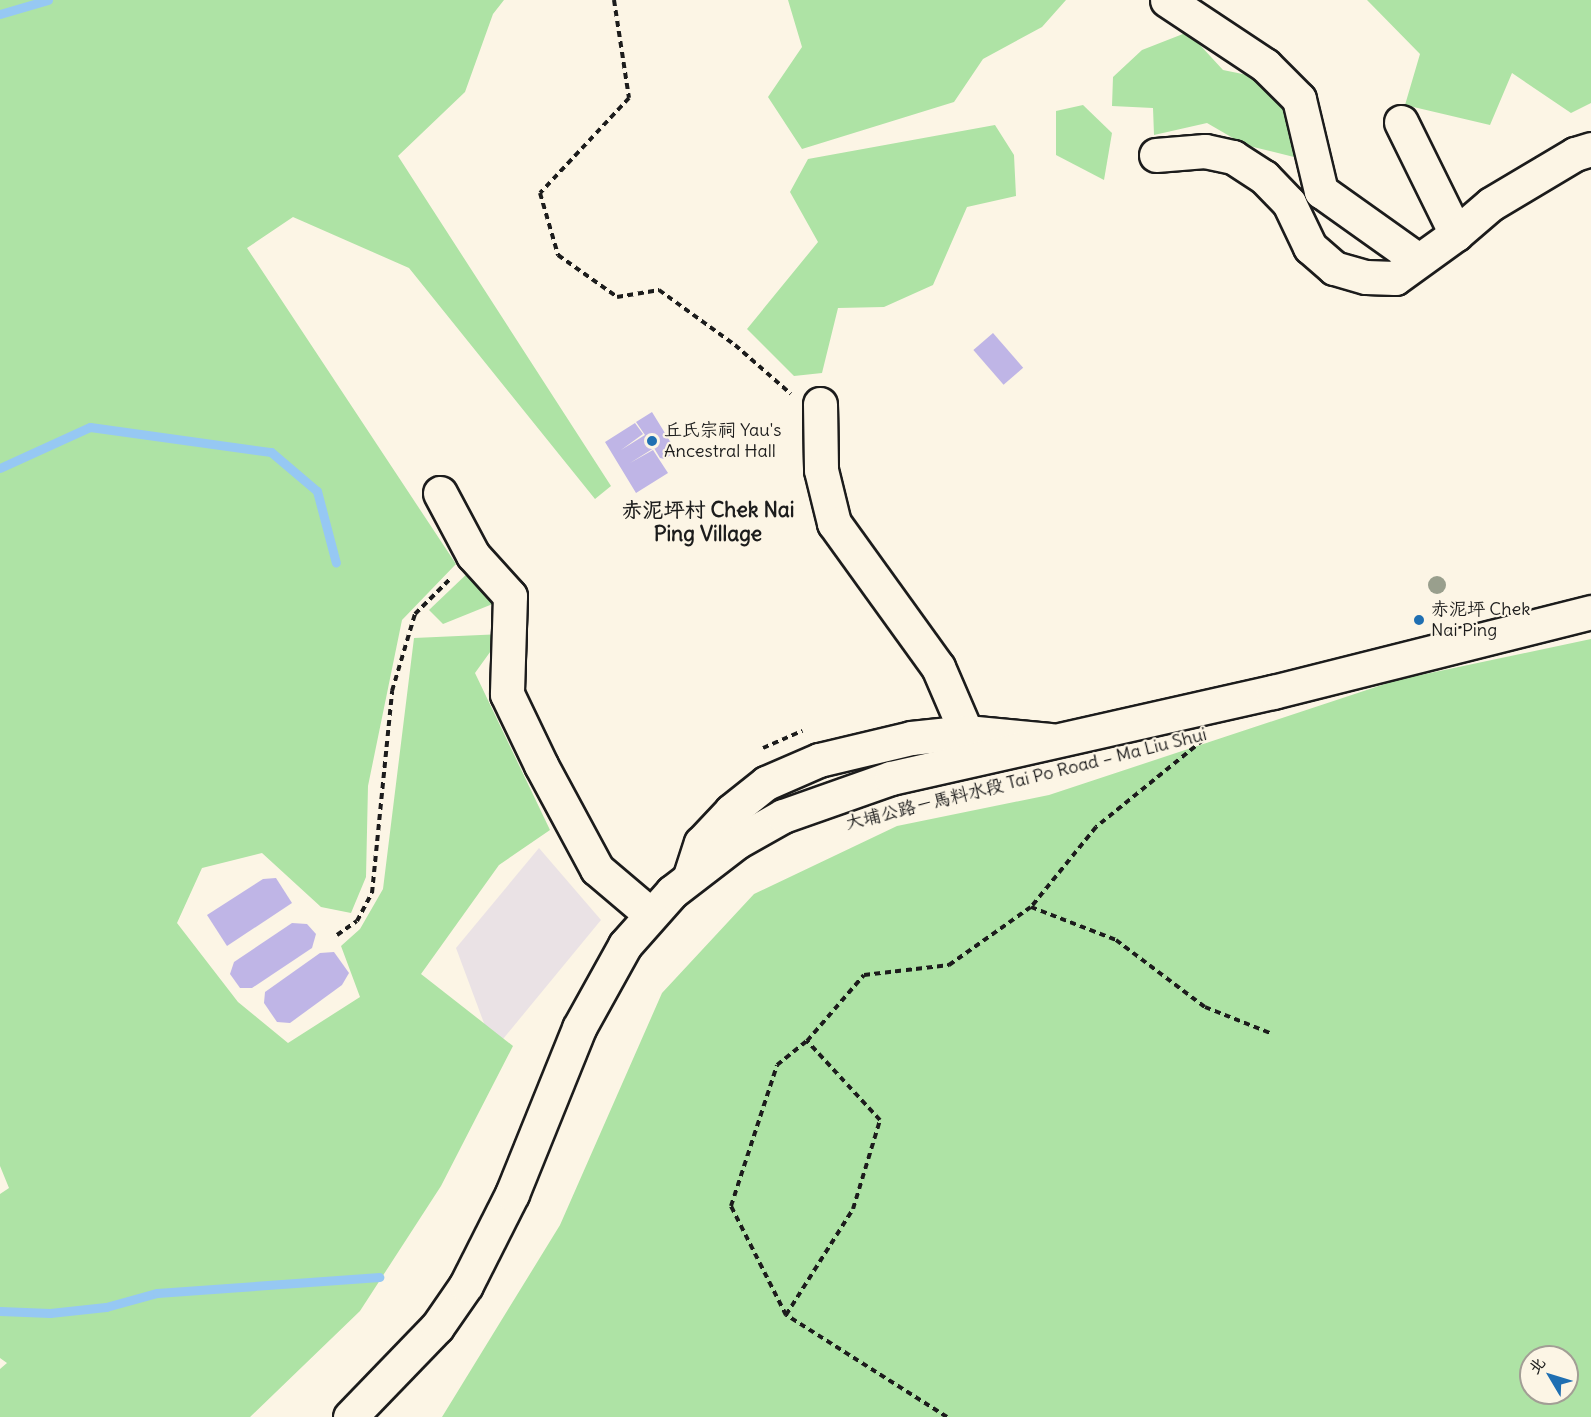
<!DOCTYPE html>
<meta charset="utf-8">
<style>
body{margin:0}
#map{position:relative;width:1591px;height:1417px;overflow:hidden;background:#fcf5e5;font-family:Delius,"LXGW WenKai TC",sans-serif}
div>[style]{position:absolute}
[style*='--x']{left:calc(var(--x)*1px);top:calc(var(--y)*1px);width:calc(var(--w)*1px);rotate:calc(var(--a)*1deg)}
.built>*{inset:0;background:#eae2e5}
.green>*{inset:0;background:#aee3a5}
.stream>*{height:9px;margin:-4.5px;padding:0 4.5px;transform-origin:4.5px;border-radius:4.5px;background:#96c8f3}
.building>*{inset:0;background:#bfb5e6;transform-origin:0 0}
.path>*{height:4px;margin-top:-2px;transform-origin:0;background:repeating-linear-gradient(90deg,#1c1c1c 0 6px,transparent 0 10.5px)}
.roads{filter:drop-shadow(2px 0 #1c1c1c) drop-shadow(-2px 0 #1c1c1c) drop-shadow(0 2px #1c1c1c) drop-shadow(0 -2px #1c1c1c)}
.minor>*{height:33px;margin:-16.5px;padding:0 16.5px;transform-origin:16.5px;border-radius:16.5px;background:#fcf5e5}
.major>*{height:33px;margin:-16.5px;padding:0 16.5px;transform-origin:16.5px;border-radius:16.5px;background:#fcf5e5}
.trees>*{width:18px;height:18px;margin:-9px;border-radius:50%;background:#999f8d}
.dots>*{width:16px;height:16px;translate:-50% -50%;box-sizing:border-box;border:3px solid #fcf5e5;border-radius:50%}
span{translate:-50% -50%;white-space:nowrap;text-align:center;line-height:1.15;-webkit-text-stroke:4.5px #fcf5e5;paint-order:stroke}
.poi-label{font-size:18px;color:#1c1c1c}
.left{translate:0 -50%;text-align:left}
.street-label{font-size:18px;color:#1c1c1c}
.quarter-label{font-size:21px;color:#1c1c1c;font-weight:700}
.north{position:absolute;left:1519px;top:1345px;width:60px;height:60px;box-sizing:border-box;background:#fcf5e5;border:2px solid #a29e95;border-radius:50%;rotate:308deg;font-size:16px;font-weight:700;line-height:24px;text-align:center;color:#1c1c1c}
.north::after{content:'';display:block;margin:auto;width:21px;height:27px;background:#1f6fb2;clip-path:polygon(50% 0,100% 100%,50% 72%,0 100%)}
</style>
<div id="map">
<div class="built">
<div style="clip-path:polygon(539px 848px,601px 920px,494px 1050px,456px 948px)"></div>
</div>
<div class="green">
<div style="clip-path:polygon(0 0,504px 0,493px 14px,465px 92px,398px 156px,611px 486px,595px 499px,409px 268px,293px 217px,247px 248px,456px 564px,402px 620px,368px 786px,366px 877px,351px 913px,321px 907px,262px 853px,202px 868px,177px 923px,238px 1002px,288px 1043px,360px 997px,341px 946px,360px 929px,383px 889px,414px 638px,503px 634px,475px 673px,550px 830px,499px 865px,421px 974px,513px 1046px,441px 1186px,360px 1311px,250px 1417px,0 1417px,0 1369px,7px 1363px,0 1358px,0 1194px,9px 1188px,0 1166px)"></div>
<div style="clip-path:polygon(788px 0,1066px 0,1042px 27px,983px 59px,954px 102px,802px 149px,768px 97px,802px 47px)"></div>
<div style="clip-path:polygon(1367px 0,1591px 0,1591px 103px,1571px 113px,1512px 73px,1490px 125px,1405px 105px,1420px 54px)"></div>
<div style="clip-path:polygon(1188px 32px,1223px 70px,1267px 79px,1297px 119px,1294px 157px,1245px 145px,1207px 123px,1154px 135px,1153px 108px,1112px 106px,1113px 77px,1142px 50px)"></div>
<div style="clip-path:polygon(1083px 105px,1112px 133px,1104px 180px,1056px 155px,1056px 111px)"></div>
<div style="clip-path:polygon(995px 125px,1014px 155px,1016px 196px,967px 207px,933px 285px,884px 307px,838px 308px,822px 373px,794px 376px,747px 329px,818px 242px,790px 192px,808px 159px)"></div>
<div style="clip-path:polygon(472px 569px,500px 601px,443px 624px,429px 610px)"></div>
<div style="clip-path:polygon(evenodd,1591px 639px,1591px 1417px,442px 1417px,560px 1225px,662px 993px,754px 894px,897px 826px,1049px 795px,1397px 680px,1591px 639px,1531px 1357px,1567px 1357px,1567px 1393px,1531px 1393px,1531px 1357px)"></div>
</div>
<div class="stream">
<div style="--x:0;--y:14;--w:50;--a:-16.3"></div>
<div style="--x:0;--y:468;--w:99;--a:-24.5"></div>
<div style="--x:90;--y:427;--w:183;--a:7.9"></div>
<div style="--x:271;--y:452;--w:60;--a:40.3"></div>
<div style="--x:317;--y:491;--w:74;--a:75.2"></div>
<div style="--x:0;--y:1311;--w:50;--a:2.3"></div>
<div style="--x:50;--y:1313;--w:56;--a:-6.1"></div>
<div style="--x:106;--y:1307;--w:53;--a:-15.4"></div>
<div style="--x:157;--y:1293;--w:223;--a:-4.1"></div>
</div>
<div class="building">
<div style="left:993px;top:333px;width:46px;height:26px;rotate:49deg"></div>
<div style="clip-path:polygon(652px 412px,676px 451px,665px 459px,660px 458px,654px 448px,630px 463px,653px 450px,668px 473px,636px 493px,605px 442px,635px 423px,643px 434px,621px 450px,645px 435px,636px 422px)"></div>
<div style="clip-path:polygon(276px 878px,292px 903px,227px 946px,207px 915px,263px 879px)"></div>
<div style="clip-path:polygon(292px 923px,307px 924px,316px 934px,312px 948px,252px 988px,240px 988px,230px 974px,234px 962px)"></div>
<div style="clip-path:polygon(334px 952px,349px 973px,342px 985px,290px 1023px,277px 1022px,264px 1003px,265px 992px,320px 953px)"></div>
</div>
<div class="path">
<div style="--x:614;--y:0;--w:99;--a:81.3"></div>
<div style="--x:629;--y:98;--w:130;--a:133.1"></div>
<div style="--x:540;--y:193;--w:65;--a:73.8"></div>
<div style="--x:558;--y:255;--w:72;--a:35.4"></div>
<div style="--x:617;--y:297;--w:43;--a:-9.5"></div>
<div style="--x:659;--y:290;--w:94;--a:35.9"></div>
<div style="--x:735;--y:345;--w:74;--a:41.2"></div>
<div style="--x:1203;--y:740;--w:138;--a:140.9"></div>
<div style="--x:1096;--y:827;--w:103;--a:129.1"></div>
<div style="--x:1031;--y:907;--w:91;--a:21.2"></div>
<div style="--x:1116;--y:940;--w:111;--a:37"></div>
<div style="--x:1205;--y:1007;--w:70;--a:21.8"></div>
<div style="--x:763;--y:748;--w:43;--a:-23.6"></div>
<div style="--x:337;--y:935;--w:24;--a:-35"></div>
<div style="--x:357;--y:921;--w:32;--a:-62"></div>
<div style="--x:372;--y:893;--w:203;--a:-84.3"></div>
<div style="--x:392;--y:691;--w:80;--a:-73.4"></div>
<div style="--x:415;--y:614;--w:52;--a:-45"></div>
<div style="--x:786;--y:1315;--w:125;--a:-57.7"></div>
<div style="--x:853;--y:1209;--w:93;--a:-73.1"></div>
<div style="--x:880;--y:1120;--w:108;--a:-132.7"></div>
<div style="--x:947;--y:1417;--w:191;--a:-147.6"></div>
<div style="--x:786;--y:1315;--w:122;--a:-116.8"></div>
<div style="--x:731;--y:1206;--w:148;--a:-71.9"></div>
<div style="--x:777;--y:1065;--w:38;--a:-39"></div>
<div style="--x:807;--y:1041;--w:87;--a:-49.2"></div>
<div style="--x:864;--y:975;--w:86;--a:-6.7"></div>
<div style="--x:949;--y:965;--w:100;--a:-35.3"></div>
</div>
<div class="roads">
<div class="minor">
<div style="--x:1167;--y:0;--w:118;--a:33.6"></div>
<div style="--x:1265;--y:65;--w:48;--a:45"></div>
<div style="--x:1299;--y:99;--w:95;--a:76.6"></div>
<div style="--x:1321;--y:191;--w:119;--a:35.4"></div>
<div style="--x:1401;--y:122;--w:125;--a:63.8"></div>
<div style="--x:1456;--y:234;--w:46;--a:-40.6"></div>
<div style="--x:1491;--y:204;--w:98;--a:-30.8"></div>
<div style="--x:1575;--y:154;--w:17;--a:-17"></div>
<div style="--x:1156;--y:155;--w:49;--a:-4.7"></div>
<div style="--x:1205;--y:151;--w:29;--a:12"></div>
<div style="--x:1233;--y:157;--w:37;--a:33"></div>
<div style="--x:1264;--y:177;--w:36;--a:46"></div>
<div style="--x:1289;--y:203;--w:49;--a:64.5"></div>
<div style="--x:1310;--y:247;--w:32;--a:41"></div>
<div style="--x:1334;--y:268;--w:33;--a:16"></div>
<div style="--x:1366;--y:277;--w:29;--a:2"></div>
<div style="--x:1395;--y:278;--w:75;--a:-35.8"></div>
<div style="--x:820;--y:404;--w:66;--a:89.1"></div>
<div style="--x:821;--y:470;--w:55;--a:76.2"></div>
<div style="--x:834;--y:523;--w:178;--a:54.2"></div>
<div style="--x:938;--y:667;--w:71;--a:66.7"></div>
<div style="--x:440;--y:493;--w:70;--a:62"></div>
<div style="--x:473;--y:555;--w:55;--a:47.9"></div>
<div style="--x:510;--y:596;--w:98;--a:91.8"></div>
<div style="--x:507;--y:694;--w:79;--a:64.4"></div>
<div style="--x:541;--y:765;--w:118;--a:61.7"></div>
<div style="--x:597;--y:869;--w:70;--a:40.3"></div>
<div style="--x:690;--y:876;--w:35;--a:-72"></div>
<div style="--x:701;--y:843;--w:44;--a:-46.8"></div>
<div style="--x:731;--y:811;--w:45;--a:-38.7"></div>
<div style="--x:766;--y:783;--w:58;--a:-23.5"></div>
<div style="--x:819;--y:760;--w:95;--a:-13.4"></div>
<div style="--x:911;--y:738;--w:55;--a:-6.2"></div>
<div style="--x:966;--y:732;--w:84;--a:5.4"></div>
</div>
<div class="major">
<div style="--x:350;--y:1417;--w:125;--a:-46"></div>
<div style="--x:437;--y:1327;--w:51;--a:-55.4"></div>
<div style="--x:466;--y:1285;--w:102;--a:-63.2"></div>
<div style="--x:512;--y:1194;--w:179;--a:-68"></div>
<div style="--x:579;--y:1028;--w:95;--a:-61"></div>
<div style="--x:625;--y:945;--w:71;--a:-48.4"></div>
<div style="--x:672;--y:892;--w:82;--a:-37.6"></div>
<div style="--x:737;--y:842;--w:53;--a:-29.5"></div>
<div style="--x:783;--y:816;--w:114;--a:-19.4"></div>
<div style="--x:891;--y:778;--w:392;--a:-12.7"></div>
<div style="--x:1273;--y:692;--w:328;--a:-14.1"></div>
</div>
</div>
<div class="trees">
<div style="left:1437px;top:585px"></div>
</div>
<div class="dots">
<div style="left:652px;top:441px;background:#1f6fb2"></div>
<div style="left:1419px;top:620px;background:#1f6fb2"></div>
</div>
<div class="poi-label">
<span class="left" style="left:664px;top:441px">丘氏宗祠 Yau's<br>Ancestral Hall</span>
<span class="left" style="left:1431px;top:620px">赤泥坪 Chek<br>Nai Ping</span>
</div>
<div class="street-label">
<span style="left:1026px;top:779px;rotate:-14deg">大埔公路－馬料水段 Tai Po Road – Ma Liu Shui</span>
</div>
<div class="quarter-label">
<span style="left:708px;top:522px">赤泥坪村 Chek Nai<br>Ping Village</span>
</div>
<div class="north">北</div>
</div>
